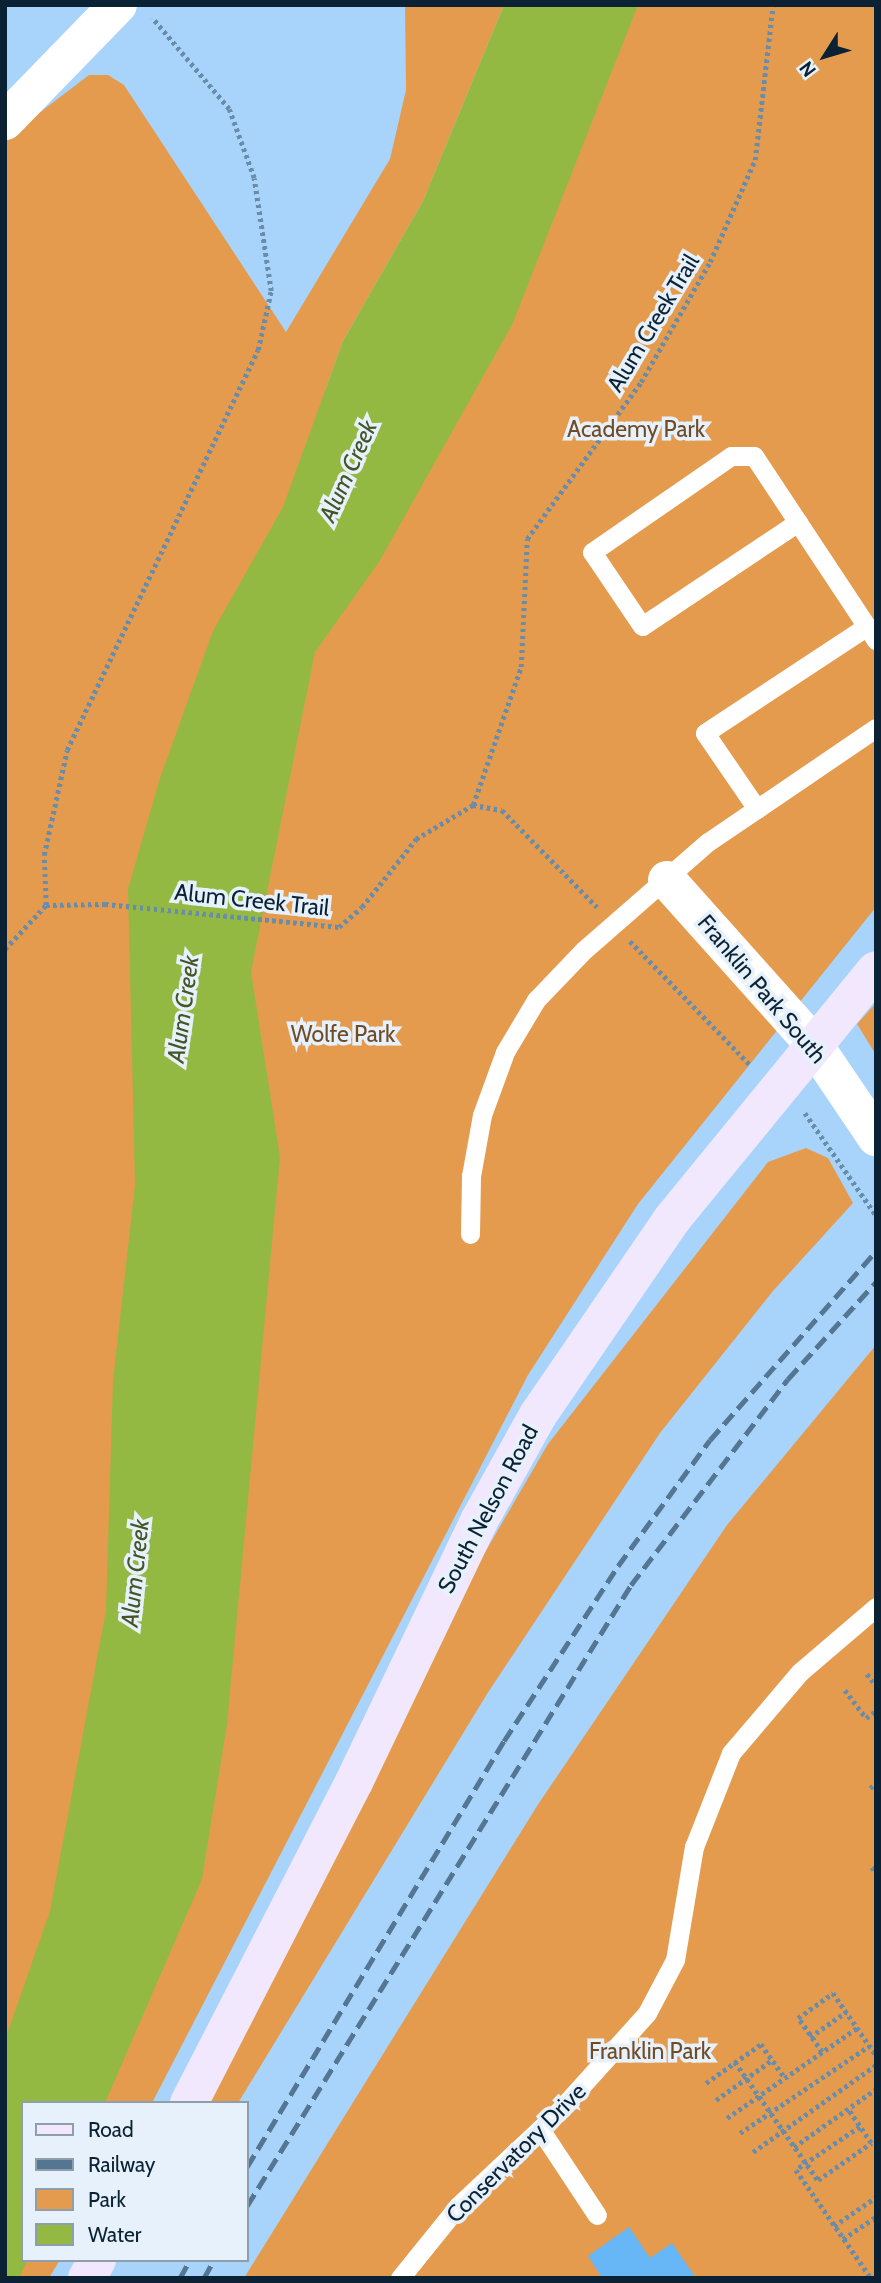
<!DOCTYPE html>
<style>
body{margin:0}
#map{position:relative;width:881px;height:2283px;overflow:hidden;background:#a8d4fb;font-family:Cabin,sans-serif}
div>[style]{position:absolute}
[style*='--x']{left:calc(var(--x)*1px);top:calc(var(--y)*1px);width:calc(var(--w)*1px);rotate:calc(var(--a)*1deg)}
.green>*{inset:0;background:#e49b4d}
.water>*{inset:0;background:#94b942}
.building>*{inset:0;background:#67b6f6}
.path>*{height:4.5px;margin-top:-2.25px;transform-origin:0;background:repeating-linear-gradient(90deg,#698cab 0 3.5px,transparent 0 7px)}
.service>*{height:19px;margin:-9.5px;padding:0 9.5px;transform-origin:9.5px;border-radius:9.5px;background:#fff}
.minor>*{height:38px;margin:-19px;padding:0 19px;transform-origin:19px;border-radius:19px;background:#fff}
.secondary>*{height:38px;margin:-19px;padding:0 19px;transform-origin:19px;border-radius:19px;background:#f2e8fe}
.rail>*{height:5px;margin-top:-2.5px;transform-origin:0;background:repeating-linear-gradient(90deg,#557692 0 14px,transparent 0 21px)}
span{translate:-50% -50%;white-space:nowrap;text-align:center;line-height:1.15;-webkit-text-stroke:7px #e6f1fb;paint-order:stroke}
.street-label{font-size:23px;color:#0b2234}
.park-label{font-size:23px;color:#704b26}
.water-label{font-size:24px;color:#445426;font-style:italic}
.frame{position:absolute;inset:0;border:7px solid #0b2234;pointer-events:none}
.legend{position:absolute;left:21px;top:2101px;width:228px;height:161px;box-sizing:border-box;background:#e6f1fb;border:2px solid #8e9eab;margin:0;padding:9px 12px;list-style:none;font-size:21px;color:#0b2234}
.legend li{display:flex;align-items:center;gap:14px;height:35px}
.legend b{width:35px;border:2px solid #8e9eab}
.north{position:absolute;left:790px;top:21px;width:70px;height:70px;-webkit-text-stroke:5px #e6f1fb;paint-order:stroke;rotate:233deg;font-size:19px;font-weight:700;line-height:28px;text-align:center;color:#0b2234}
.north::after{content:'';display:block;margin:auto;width:24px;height:32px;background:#0b2234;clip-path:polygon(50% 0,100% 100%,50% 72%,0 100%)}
</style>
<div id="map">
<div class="green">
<div style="clip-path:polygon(405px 5px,504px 5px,423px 201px,343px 341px,325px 391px,359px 443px,578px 5px,876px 5px,876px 907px,638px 1204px,528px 1375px,152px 2103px,23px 2103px,23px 2260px,60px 2260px,49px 2278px,5px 2278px,5px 139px,89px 75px,108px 75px,124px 85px,286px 332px,390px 159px,406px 90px)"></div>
<div style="clip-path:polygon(876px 1003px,876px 1055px,857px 1024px)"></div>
<div style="clip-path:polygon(806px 1148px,828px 1158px,853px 1203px,773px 1291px,660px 1433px,487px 1694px,238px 2103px,194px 2103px,466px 1585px,548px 1444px,768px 1162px)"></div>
<div style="clip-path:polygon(876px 1345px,876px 2278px,244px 2278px,537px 1806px,727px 1525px)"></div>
</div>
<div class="water">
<div style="clip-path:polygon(504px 5px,638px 5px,512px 325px,379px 562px,315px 652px,251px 972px,280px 1157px,227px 1724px,202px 1879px,105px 2103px,23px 2103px,23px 2260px,28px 2260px,19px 2278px,5px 2278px,5px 2040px,50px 1911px,106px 1610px,113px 1381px,135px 1185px,128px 889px,160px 778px,213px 631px,283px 507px,343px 341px,423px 201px)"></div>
</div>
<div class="building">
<div style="clip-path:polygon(629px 2227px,650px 2258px,672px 2243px,696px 2278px,602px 2278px,588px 2256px)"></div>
</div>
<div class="path">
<div style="--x:473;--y:805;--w:29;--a:10"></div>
<div style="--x:502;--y:810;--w:136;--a:45.6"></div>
<div style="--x:46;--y:905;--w:50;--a:-92.3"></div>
<div style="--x:44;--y:855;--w:107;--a:-77.6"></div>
<div style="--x:67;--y:750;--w:443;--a:-64.5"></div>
<div style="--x:258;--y:350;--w:60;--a:-77.6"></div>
<div style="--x:271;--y:291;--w:114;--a:-98.6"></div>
<div style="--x:254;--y:178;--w:73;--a:-109.9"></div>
<div style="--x:229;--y:109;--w:119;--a:-130.2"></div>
<div style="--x:630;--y:941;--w:174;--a:45.9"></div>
<div style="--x:5;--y:949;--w:60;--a:-47"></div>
<div style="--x:46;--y:905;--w:59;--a:-1"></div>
<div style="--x:105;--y:904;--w:235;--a:5.6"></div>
<div style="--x:339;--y:927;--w:30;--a:-41"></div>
<div style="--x:362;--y:907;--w:87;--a:-51.5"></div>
<div style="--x:416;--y:839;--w:66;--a:-30.8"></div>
<div style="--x:473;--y:805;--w:146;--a:-70.8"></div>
<div style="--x:521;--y:667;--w:128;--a:-87.3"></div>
<div style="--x:527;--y:539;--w:194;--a:-54"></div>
<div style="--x:641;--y:382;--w:138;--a:-60.1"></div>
<div style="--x:710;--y:262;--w:111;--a:-66.2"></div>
<div style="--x:755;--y:160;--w:156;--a:-83.4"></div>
<div style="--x:805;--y:1113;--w:124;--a:55.2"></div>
<div style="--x:867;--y:1674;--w:14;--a:51"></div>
<div style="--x:845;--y:1690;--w:35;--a:53"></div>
<div style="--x:866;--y:1718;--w:12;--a:-35"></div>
<div style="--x:870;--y:1788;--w:7;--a:-34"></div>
<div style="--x:872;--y:1867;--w:6;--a:51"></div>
<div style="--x:810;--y:2037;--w:44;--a:-34.8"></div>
<div style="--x:822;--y:2052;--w:42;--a:-125.2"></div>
<div style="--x:798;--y:2018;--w:43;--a:-35.5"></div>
<div style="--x:833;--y:1993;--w:75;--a:55.3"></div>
<div style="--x:735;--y:2062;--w:144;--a:54.9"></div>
<div style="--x:818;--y:2180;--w:65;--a:-34.9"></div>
<div style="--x:871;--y:2143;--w:41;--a:-124.1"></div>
<div style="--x:706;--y:2083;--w:67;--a:-35.3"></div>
<div style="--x:761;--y:2044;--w:42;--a:54.8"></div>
<div style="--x:716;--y:2100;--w:69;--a:-35.5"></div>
<div style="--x:727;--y:2118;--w:158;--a:-34.7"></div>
<div style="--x:860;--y:2127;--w:77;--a:146.1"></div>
<div style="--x:796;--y:2170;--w:131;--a:55.2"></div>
<div style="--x:740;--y:2133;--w:156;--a:-34"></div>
<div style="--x:794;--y:2147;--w:100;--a:-35.3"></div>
<div style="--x:753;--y:2152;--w:151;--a:-35.3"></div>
<div style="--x:834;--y:2226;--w:51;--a:-34.6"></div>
<div style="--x:843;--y:2239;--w:40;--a:-34"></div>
</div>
<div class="service">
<div style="--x:798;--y:522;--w:187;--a:146.3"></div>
<div style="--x:642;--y:626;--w:89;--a:-124"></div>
<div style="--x:592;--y:552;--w:169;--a:-34.6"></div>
<div style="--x:731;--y:456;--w:23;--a:0"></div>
<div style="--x:754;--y:456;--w:221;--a:56.5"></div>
<div style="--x:757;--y:809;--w:92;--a:-124.4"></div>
<div style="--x:705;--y:733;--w:194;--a:-33.4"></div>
<div style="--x:470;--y:1234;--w:58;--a:-89"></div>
<div style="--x:471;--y:1176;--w:62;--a:-79.8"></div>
<div style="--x:482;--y:1115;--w:67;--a:-69.9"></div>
<div style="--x:505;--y:1052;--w:61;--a:-59.2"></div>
<div style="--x:536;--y:1000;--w:69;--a:-46.2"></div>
<div style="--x:584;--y:950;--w:164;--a:-41.1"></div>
<div style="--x:708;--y:842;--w:203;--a:-34.2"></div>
<div style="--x:540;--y:2129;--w:103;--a:56.5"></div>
<div style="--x:400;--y:2278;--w:92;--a:-51.1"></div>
<div style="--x:458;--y:2206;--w:137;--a:-43.2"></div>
<div style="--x:558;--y:2112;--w:133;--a:-48"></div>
<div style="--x:647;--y:2013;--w:60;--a:-62.2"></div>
<div style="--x:675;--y:1960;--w:115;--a:-80.5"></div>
<div style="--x:694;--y:1847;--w:101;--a:-68.5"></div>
<div style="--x:731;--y:1753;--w:106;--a:-49.6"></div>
<div style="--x:800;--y:1672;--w:100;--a:-40.5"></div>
</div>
<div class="minor">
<div style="--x:5;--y:121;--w:162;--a:-45.8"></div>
<div style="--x:667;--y:880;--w:217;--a:48.2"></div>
<div style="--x:812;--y:1042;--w:115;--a:56"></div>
</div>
<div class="secondary">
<div style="--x:189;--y:2103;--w:361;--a:-62.8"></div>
<div style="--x:354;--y:1782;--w:289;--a:-64.4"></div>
<div style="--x:479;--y:1521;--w:121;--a:-60.9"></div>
<div style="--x:538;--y:1415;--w:239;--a:-55.6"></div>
<div style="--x:673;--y:1218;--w:320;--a:-50.7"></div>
<div style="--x:87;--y:2278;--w:21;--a:-61"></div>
</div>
<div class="rail">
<div style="--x:247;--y:2167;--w:498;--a:-58.9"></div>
<div style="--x:504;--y:1741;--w:209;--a:-56.9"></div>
<div style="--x:618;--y:1566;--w:156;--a:-53.9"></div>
<div style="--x:710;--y:1440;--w:252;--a:-48.7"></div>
<div style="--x:247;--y:2206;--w:730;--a:-58.27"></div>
<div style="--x:631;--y:1585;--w:259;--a:-52.7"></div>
<div style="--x:788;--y:1379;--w:131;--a:-47.8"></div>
<div style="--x:180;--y:2278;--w:21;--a:-61"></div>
<div style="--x:204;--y:2278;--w:21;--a:-61"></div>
</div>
<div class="street-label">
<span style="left:653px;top:323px;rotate:-59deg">Alum Creek Trail</span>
<span style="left:252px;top:900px;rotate:6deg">Alum Creek Trail</span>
<span style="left:762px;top:989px;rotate:50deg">Franklin Park South</span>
<span style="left:488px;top:1509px;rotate:-62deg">South Nelson Road</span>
<span style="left:516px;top:2153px;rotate:-45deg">Conservatory Drive</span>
</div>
<div class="park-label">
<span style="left:636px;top:429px">Academy Park</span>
<span style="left:343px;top:1034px">Wolfe Park</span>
<span style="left:650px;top:2051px">Franklin Park</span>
</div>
<div class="water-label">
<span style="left:348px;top:471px;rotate:-66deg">Alum Creek</span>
<span style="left:183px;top:1009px;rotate:-82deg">Alum Creek</span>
<span style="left:135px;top:1573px;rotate:-84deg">Alum Creek</span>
</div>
<div class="frame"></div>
<ul class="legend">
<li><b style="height:9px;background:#f2e8fe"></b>Road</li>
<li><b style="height:9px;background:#557692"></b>Railway</li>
<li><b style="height:19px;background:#e49b4d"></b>Park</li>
<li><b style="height:19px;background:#94b942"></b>Water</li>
</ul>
<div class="north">N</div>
</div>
